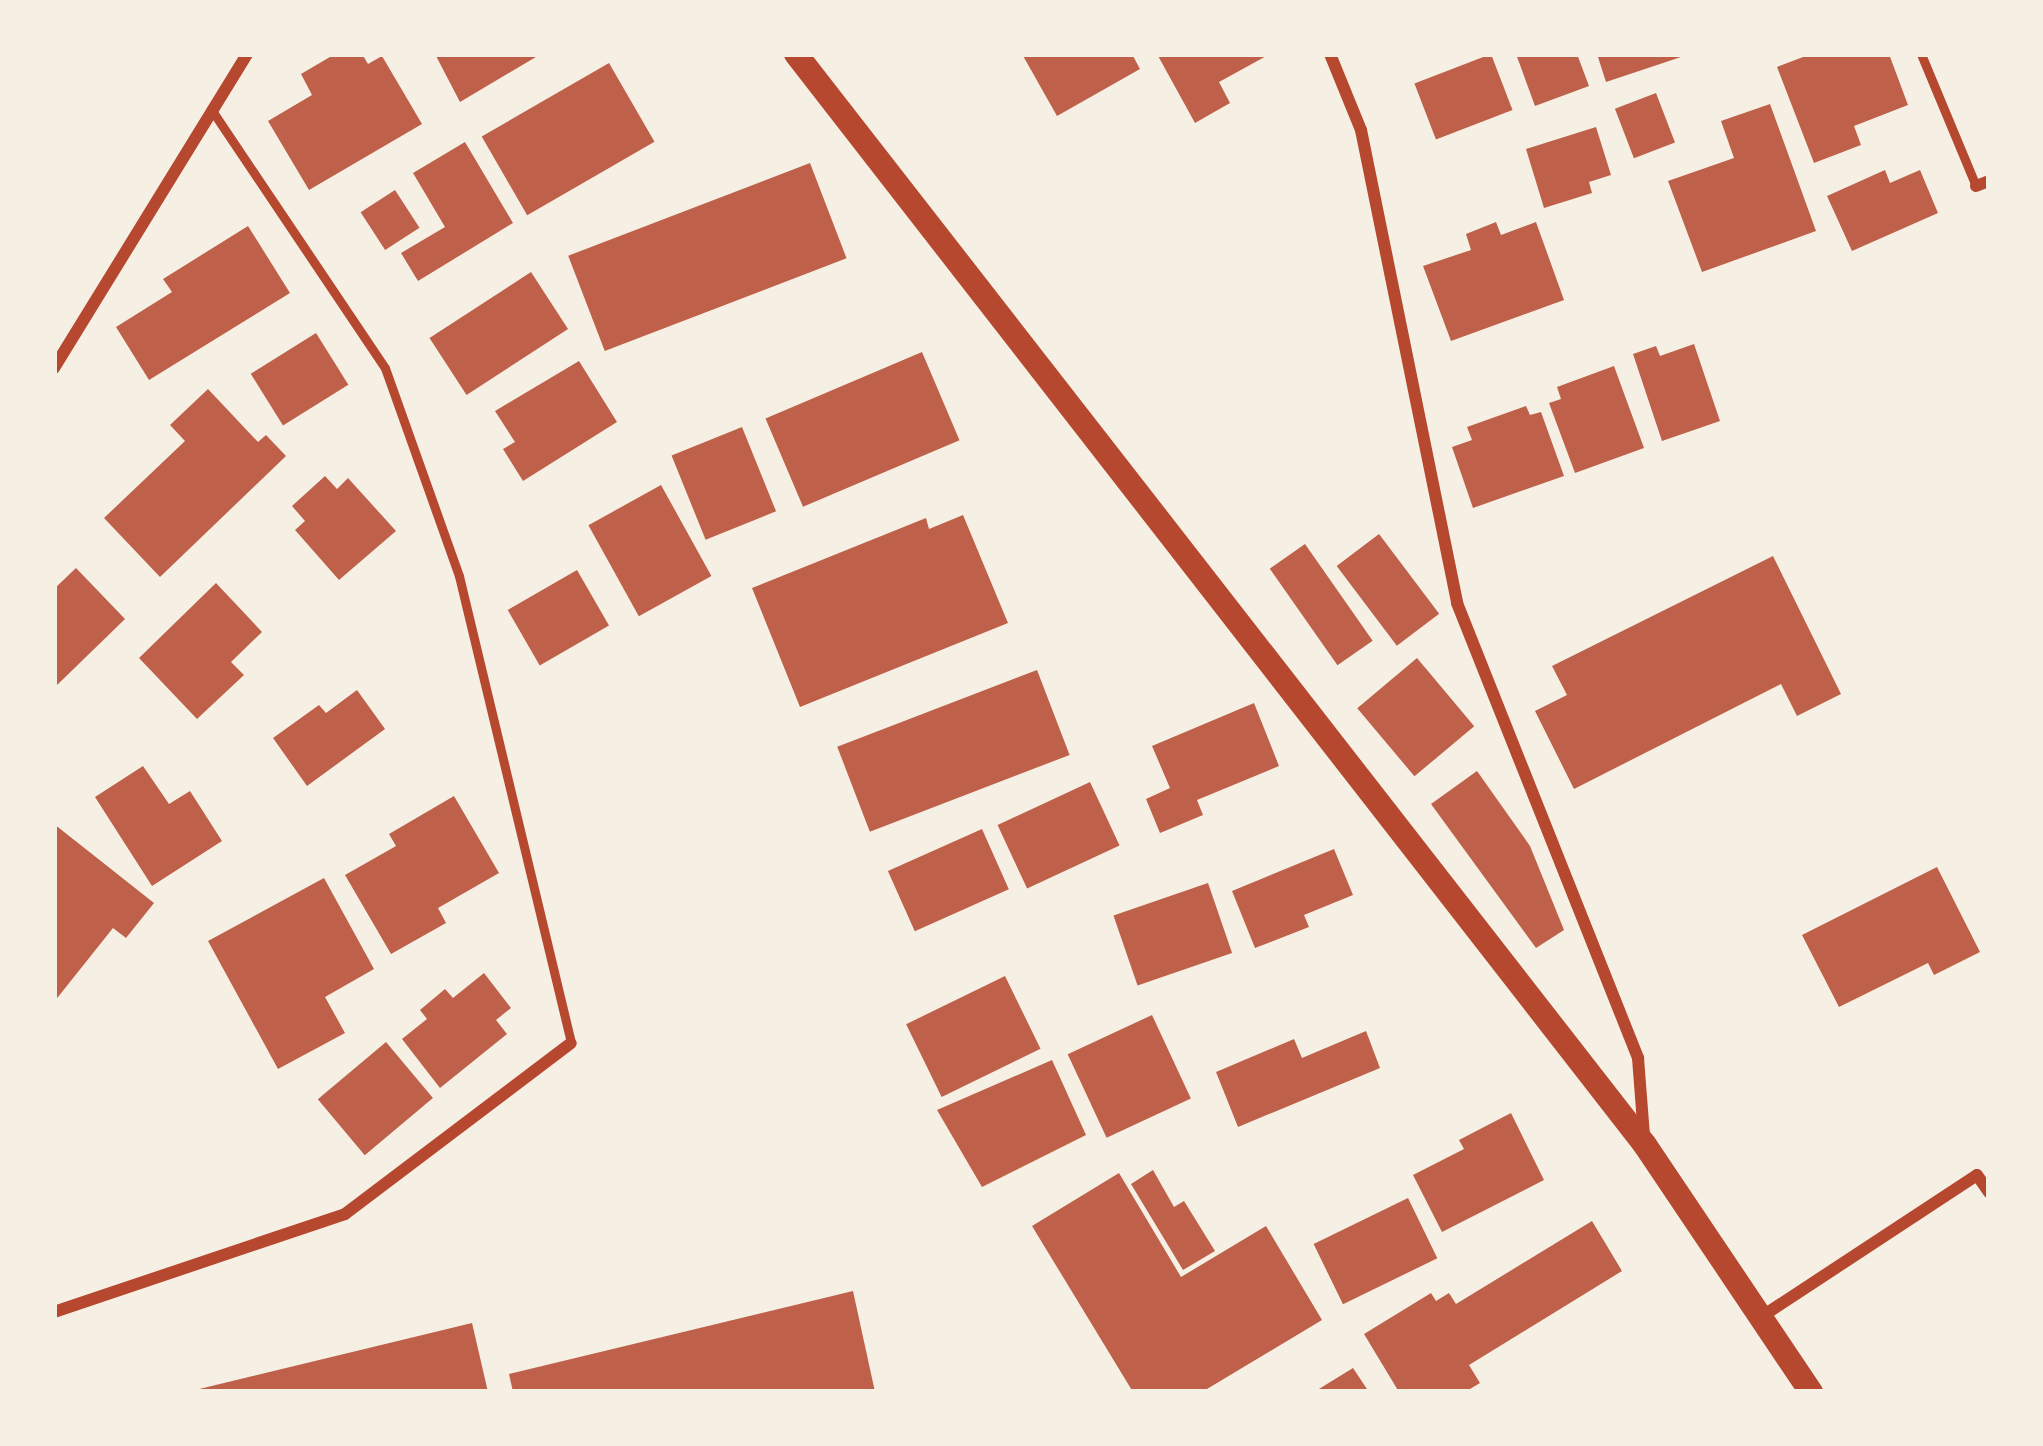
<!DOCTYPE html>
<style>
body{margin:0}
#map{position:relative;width:2043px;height:1446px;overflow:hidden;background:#f6efe4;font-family:"Source Sans 3",sans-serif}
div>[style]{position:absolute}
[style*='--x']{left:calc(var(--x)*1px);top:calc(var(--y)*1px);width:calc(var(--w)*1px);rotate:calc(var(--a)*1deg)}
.building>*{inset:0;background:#bf614a;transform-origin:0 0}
.service>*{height:9px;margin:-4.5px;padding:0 4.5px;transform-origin:4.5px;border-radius:4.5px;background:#b5482f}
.minor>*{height:12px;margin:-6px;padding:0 6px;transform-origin:6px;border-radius:6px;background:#b5482f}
.secondary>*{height:24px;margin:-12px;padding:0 12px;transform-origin:12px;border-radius:12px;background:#b5482f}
span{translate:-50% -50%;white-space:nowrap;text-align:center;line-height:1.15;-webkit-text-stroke:10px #f6efe4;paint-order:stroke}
.frame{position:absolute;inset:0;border:57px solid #f6efe4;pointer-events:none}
</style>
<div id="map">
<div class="building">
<div style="clip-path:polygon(335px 54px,362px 54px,368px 64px,382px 56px,422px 124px,309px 190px,268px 121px,312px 95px,301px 74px)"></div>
<div style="clip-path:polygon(435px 54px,541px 54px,460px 102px)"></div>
<div style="clip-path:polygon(1022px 54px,1132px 54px,1140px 69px,1057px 116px)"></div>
<div style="clip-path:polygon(1157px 54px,1270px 54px,1219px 82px,1230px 103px,1195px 123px)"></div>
<div style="left:1491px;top:54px;width:60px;height:82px;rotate:69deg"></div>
<div style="clip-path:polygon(1516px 54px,1577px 54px,1589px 86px,1535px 106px)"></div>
<div style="clip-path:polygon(1597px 54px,1687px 54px,1687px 55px,1606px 82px)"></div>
<div style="clip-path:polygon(1811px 54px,1889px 54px,1908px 105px,1854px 126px,1861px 145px,1814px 163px,1777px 67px)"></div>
<div style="left:609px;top:63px;width:91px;height:147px;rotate:60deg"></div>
<div style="left:1656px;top:93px;width:53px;height:44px;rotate:69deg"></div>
<div style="clip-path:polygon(1770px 104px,1816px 231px,1702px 272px,1668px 181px,1734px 158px,1721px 121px)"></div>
<div style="clip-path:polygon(1596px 127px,1611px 175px,1589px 182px,1592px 193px,1544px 208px,1526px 149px)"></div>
<div style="clip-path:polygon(465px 142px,513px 223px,418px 281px,401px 253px,445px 227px,413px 173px)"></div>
<div style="left:810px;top:163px;width:102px;height:259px;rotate:69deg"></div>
<div style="clip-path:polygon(1885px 170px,1890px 183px,1920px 170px,1938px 213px,1852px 251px,1827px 196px)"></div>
<div style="left:395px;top:190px;width:45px;height:41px;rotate:57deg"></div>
<div style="clip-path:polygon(1496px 222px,1501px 235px,1536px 222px,1564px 300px,1451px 341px,1423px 266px,1471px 250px,1466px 234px)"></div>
<div style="clip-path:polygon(248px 226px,290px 293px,149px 380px,116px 327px,172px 292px,163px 279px)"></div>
<div style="left:531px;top:272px;width:68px;height:121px;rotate:57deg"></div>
<div style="left:316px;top:333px;width:61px;height:77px;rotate:58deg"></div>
<div style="clip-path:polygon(1694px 344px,1720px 421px,1662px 441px,1633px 354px,1656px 346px,1660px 356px)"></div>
<div style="left:922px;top:352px;width:96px;height:170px;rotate:67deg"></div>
<div style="clip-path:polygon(579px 361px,617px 422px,523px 481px,503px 449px,515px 442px,495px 411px)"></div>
<div style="clip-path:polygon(1614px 366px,1644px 448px,1575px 473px,1549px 403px,1561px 399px,1557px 387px)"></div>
<div style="clip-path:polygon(208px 389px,258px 442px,266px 435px,286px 456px,160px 577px,104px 518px,185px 441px,170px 425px)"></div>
<div style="clip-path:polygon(1526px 406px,1530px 415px,1541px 412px,1564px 476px,1473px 508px,1452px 447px,1472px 440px,1467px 427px)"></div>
<div style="left:742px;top:427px;width:91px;height:76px;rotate:68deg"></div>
<div style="clip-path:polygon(325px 476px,337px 489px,348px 478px,396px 531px,339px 580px,295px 530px,305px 521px,292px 506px)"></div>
<div style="left:661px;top:485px;width:104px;height:83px;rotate:61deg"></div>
<div style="clip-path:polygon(963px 515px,1008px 623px,800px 707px,752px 588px,926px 518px,929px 529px)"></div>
<div style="left:1379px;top:534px;width:100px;height:53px;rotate:53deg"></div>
<div style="left:1305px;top:544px;width:118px;height:43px;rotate:55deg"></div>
<div style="clip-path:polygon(1773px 556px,1841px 694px,1797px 716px,1781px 684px,1574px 789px,1535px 711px,1567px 695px,1552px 666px)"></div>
<div style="clip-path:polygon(76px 568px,125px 619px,54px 688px,54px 589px)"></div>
<div style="left:577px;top:570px;width:64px;height:80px;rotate:60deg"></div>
<div style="clip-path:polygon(216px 583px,262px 632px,231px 662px,244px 675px,197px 719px,139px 658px)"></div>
<div style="left:1417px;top:658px;width:89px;height:78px;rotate:50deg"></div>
<div style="left:1037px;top:670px;width:91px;height:214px;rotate:69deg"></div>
<div style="clip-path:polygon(357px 690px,385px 729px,307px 786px,273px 738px,319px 705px,326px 713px)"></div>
<div style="clip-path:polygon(1254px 703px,1279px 766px,1197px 800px,1203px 815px,1160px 833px,1146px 799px,1170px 788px,1152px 746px)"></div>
<div style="clip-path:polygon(143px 766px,169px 804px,190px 791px,222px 841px,152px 886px,95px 797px)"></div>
<div style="clip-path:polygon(1477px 771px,1530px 846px,1564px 930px,1536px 948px,1431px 804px)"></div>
<div style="left:1090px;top:782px;width:70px;height:102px;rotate:65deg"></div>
<div style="clip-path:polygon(454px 796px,499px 873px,438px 908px,446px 923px,391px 954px,345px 875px,396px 846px,389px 834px)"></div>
<div style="clip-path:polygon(54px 824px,154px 903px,126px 938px,113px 928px,54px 1002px)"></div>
<div style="left:982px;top:829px;width:66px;height:103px;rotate:66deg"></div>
<div style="clip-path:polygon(1334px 849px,1353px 895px,1304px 915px,1309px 927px,1255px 948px,1232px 891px)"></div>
<div style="clip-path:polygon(1937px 867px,1980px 952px,1934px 975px,1928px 963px,1839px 1007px,1802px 935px)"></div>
<div style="clip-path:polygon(324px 878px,374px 969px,325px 997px,345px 1033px,278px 1069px,208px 941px)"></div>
<div style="left:1208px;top:883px;width:74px;height:100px;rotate:71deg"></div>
<div style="clip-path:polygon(484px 973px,511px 1008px,496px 1020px,507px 1034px,440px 1088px,402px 1039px,427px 1019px,420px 1010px,445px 989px,453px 998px)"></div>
<div style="left:1005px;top:976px;width:81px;height:110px;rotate:64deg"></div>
<div style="left:1152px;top:1015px;width:92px;height:93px;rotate:65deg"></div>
<div style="clip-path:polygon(1366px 1031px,1380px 1068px,1238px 1127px,1216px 1072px,1294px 1039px,1302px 1058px)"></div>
<div style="left:386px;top:1042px;width:73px;height:89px;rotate:50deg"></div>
<div style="clip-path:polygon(1052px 1060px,1086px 1135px,982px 1187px,937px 1110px)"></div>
<div style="clip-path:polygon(1511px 1113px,1544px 1180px,1442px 1232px,1413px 1175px,1464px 1149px,1459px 1140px)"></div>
<div style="clip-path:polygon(1153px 1170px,1174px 1207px,1184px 1201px,1215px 1251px,1183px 1270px,1131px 1184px)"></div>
<div style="clip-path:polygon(1119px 1173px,1181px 1277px,1266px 1226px,1322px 1320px,1202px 1392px,1133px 1392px,1032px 1226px)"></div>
<div style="left:1408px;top:1198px;width:67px;height:105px;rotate:64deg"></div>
<div style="clip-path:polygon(1592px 1221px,1622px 1271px,1469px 1365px,1480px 1383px,1465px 1392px,1399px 1392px,1364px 1334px,1431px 1293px,1436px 1301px,1449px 1293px,1456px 1304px)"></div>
<div style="clip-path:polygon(853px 1291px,875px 1392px,513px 1392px,509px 1374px)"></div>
<div style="clip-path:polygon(472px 1323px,488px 1392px,195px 1392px,195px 1390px)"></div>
<div style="clip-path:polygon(1353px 1368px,1369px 1392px,1314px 1392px)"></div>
</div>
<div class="service">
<div style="--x:1921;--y:54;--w:143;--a:67.4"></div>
<div style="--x:211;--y:109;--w:312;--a:56.1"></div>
<div style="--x:385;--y:368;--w:221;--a:70.4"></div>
<div style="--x:459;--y:576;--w:480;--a:76.5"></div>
</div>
<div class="minor">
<div style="--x:1330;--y:54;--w:82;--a:67.8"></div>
<div style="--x:1361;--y:130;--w:483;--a:78.5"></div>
<div style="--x:1457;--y:603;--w:490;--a:68.3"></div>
<div style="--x:1638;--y:1058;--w:78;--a:85.6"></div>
<div style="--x:1976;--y:186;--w:14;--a:-21"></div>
<div style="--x:54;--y:368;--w:369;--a:-58.4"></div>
<div style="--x:54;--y:1312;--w:307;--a:-18.6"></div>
<div style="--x:345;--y:1214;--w:283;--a:-37.1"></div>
<div style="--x:1761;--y:1317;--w:258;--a:-33.3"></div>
<div style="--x:1977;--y:1175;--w:21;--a:55"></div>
</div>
<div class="secondary">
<div style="--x:796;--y:54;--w:1382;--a:52.11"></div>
<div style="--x:1645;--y:1145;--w:298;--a:56.1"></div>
</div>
<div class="frame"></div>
</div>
